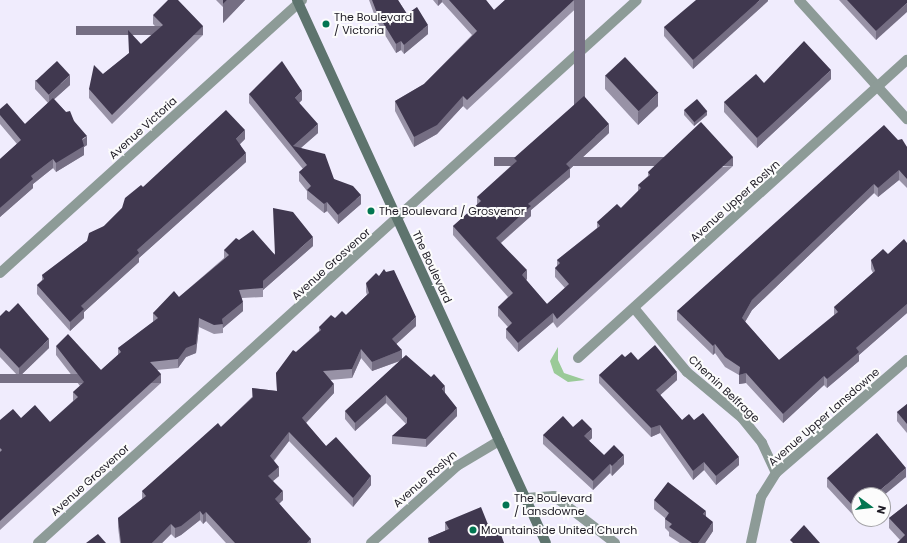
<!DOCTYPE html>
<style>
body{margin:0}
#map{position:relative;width:907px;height:543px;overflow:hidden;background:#f0ecfd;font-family:Poppins,sans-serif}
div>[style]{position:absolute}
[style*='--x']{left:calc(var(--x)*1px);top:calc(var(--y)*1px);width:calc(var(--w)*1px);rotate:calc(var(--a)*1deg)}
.green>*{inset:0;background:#9aca98}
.minor>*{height:10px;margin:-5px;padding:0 5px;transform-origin:5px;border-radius:5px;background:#8d9b97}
.tertiary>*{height:10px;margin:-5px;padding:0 5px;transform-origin:5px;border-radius:5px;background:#8d9b97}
.secondary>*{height:10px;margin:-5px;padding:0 5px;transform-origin:5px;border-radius:5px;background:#5e746e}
.wall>*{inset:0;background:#9892a6}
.shaded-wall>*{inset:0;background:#756e83;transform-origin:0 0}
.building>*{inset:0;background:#40384f;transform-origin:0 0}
.dots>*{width:11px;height:11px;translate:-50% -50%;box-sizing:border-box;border:2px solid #fcfcfc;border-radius:50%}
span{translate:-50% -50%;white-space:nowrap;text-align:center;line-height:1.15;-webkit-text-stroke:4px #fcfcfc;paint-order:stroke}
.poi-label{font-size:11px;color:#1d1a24}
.left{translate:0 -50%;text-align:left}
.street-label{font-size:11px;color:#1d1a24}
.north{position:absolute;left:851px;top:487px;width:40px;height:40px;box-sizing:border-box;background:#fcfcfc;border:1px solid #a3a2a6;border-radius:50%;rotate:105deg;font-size:11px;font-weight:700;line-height:16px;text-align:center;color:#1d1a24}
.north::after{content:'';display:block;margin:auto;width:14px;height:18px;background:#027651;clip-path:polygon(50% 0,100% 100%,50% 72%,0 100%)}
</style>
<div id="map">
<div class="green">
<div style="clip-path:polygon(558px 347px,558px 360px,564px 373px,585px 380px,568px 382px,554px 373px,550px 361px)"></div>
</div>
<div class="minor">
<div style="--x:799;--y:0;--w:161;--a:47.8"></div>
<div style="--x:634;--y:308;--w:83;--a:50.4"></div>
<div style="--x:687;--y:372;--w:72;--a:39.9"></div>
<div style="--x:742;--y:418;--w:32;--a:51"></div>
<div style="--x:762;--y:443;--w:33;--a:65"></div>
<div style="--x:578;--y:358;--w:444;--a:-42.2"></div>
<div style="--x:526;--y:498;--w:28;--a:-4"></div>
<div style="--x:554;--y:496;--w:77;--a:37.6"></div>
<div style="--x:38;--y:543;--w:808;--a:-42.19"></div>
<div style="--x:371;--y:543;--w:115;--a:-41.8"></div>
<div style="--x:457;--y:466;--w:49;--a:-30.8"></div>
<div style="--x:751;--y:543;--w:47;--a:-77.7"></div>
<div style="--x:761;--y:497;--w:28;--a:-58"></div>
<div style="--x:776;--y:473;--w:173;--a:-40.8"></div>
</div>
<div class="tertiary">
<div style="--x:0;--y:273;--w:407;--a:-42.1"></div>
</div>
<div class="secondary">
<div style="--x:297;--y:0;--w:597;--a:65.37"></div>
</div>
<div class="wall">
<div style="clip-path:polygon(216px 0,245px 0,223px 23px,223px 7px)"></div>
<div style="clip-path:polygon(369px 0,398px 0,407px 14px,428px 34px,404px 54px,401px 50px,396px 53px,377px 22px)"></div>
<div style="clip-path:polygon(433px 0,486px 0,494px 10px,505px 0,585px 0,467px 110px,463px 106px,437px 134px,414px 147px,395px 111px,395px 101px,424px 84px,472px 35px,442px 2px,438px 6px)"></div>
<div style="clip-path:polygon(768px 0,768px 1px,693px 69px,664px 36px,664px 27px)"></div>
<div style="clip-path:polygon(839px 0,907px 0,876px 40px)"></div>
<div style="clip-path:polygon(153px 15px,203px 35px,112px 124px,89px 98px,89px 89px,103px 74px,141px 44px,158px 29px,153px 24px)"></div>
<div style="clip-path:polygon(605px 75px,658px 106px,638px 125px,605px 89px)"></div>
<div style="clip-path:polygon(831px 79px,757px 148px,724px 112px,724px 102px,764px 83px)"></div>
<div style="clip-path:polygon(35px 80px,70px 85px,54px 99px,74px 121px,87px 145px,84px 147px,84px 155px,56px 172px,53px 168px,33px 184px,33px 188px,0 217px,0 222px,0 159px,17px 144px,0 124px,0 109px,25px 124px,48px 103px,35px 89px)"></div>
<div style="clip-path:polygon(249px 94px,302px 100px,299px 103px,318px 133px,301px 148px,361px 204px,338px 224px,327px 211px,324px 213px,307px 199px,307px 191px,299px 181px,299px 172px,303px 169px,249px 103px)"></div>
<div style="clip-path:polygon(684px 110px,707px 115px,694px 126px,684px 115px)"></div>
<div style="clip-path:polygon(609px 133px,570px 169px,570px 177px,531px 210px,531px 216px,501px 243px,527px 279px,526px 280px,547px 304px,565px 288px,555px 277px,555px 268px,557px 266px,557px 260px,597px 228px,597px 222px,621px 208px,638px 191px,638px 185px,648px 176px,648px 172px,733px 166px,557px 328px,553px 322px,518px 352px,506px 338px,506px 329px,508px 327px,498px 316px,498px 307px,508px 297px,453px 235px,453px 226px,477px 205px,477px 197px,514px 163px,514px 158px)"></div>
<div style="clip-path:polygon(245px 139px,240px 144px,246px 162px,139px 258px,139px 262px,84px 312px,84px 318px,70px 331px,37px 294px,37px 285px,42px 280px,42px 275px,87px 241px,104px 226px,143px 187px)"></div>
<div style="clip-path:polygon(898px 140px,907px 147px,907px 188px,899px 180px,878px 197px,874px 193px,752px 310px,745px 322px,779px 360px,834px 315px,834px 307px,873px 273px,871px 269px,871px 260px,888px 254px,907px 243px,907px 313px,859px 355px,859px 361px,827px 388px,824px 385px,783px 423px,746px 383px,739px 384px,739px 375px,725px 367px,715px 353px,713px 355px,677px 320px,677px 311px)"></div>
<div style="clip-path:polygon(239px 240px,275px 254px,313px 246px,263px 290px,263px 297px,242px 298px,243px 311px,223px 328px,223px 333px,214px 334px,199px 327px,196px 353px,186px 357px,178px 368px,157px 370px,161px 383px,0 530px,0 420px,21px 418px,50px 422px,73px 401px,73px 392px,80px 386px,56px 355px,56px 346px,101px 370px,118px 355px,118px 348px,153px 322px,153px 313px,179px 297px,224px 258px,224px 250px)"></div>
<div style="clip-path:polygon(366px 283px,416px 326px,396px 344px,402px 358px,445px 394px,457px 416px,426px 447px,392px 444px,392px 436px,406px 424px,386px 403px,355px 431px,345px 419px,345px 411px,400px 361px,372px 371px,361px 358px,352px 378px,330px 380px,334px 393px,306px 423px,326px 446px,371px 485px,353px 507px,289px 441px,274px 461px,279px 476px,273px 481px,283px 500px,279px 503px,311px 543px,226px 543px,206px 521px,203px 524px,200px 520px,181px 535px,175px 538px,171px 534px,162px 543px,120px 543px,118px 527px,118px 518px,142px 499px,142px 491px,221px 427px,252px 397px,252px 388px,277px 391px,276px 373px,296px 352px,319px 331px,319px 327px,335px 318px,346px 315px,367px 295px,366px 292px)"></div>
<div style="clip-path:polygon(0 316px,49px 348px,19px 377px,0 357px)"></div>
<div style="clip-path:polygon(625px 357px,638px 360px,677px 380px,660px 395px,682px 420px,694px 420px,739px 465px,716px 485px,704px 470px,693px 480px,660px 433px,651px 437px,599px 383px,599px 375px)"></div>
<div style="clip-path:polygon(907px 404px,907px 433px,897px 421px,897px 412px)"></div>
<div style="clip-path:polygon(573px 427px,592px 438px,589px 441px,604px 455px,624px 464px,612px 476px,610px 473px,593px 490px,543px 444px,543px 435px)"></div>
<div style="clip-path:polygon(906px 477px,859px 495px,853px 515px,827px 487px,827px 478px)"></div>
<div style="clip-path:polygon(654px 500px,706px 517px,713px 531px,705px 543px,680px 543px,669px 536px,669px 532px,665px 528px,665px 518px,654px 509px)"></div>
<div style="clip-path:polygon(907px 504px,907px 543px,900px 540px,889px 528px,889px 518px)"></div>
<div style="clip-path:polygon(445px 522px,491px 532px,504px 543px,428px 543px,428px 538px,445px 531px)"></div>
</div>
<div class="shaded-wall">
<div style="clip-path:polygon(227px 0,245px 0,223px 23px,223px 4px)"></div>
<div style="clip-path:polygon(438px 0,442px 0,442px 2px,438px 6px)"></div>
<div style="left:574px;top:0;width:11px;height:146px"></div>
<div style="clip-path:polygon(760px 0,768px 0,768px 1px,693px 69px,693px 60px)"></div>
<div style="clip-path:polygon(907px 3px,907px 12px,876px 40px,876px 31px)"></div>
<div style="clip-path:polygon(428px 25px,428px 34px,404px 54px,404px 45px)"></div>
<div style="left:203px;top:26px;width:9px;height:127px;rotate:90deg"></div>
<div style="clip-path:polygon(401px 41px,401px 50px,396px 53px,396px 44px)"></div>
<div style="clip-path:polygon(831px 70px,831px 79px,757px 148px,757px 138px)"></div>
<div style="clip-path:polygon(70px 75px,70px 85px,49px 104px,49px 95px)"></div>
<div style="clip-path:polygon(302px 91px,302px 100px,295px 107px,295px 98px)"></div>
<div style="clip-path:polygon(658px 93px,658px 106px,638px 125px,638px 112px)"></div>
<div style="clip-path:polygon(463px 96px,463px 106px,437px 134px,414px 147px,414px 137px)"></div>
<div style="clip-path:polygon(707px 111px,707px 115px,694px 126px,694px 122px)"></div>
<div style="clip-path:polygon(318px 124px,318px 133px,296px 152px,293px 146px)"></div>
<div style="clip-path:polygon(609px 124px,609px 133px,570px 169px,570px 177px,531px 210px,531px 216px,496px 247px,496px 238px,566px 164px)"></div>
<div style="clip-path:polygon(245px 130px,245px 139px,236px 148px,236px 139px)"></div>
<div style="clip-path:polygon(87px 136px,87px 145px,84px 147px,84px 155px,56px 172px,56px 163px)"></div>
<div style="clip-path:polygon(246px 153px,246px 162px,139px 258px,139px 262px,84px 312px,84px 318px,70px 331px,70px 322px,81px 306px,137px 250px)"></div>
<div style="left:733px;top:157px;width:9px;height:239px;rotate:90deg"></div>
<div style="clip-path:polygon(53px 159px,53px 168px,33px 184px,33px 188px,0 217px,0 222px,0 208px,31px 176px)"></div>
<div style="clip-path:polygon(899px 170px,899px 180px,878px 197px,878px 188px)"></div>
<div style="clip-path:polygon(874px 184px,874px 193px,752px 310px,742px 327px,742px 318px,752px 300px)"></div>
<div style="clip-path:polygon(361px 195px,361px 204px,338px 224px,338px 215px)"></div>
<div style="clip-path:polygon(327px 202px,327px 211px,324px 213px,324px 204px)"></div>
<div style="clip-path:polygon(313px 237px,313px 246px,263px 290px,263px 297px,263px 281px)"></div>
<div style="clip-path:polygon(527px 270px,527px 279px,522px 284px,522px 275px)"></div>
<div style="clip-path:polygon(243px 302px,243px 311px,223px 328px,222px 319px)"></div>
<div style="clip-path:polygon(907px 304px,907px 313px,859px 355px,859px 361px,827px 388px,827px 379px,856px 348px)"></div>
<div style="clip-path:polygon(553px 313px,553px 322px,518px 352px,518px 343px)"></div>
<div style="clip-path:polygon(416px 317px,416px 326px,392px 348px,392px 339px)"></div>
<div style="clip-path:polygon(199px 318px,199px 327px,196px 353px,186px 357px,178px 368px,178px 359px)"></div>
<div style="clip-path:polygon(49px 339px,49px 348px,19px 377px,19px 368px)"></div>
<div style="clip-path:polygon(715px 344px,715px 353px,713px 355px,713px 346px)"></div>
<div style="clip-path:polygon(361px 349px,361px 358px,352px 378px,352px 369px)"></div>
<div style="clip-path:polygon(402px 350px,402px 360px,372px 371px,372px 362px)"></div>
<div style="clip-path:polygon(677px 372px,677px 380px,656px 399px,656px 390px)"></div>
<div style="clip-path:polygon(746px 373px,746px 383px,739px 384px,739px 375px)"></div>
<div style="left:161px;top:374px;width:9px;height:218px;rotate:90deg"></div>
<div style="clip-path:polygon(824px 376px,824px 385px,783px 423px,783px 414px)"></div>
<div style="clip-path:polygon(334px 384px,334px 393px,302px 427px,302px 418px)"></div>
<div style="clip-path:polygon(445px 386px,445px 394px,442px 389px)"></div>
<div style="clip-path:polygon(386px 395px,386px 403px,355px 431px,355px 423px)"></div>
<div style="clip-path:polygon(457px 408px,457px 416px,426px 447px,426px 439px)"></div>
<div style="clip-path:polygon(660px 425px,660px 433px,651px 437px,651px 428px)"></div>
<div style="clip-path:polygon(592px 429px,592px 438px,584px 445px,584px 436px)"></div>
<div style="clip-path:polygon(289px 432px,289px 441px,270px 465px,270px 456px)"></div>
<div style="clip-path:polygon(624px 455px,624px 464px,612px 476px,612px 466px)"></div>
<div style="clip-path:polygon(739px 457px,739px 465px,716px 485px,716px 476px)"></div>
<div style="clip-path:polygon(704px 462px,704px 470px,693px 480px,693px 471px)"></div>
<div style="clip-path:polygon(610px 464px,610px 473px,593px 490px,593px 481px)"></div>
<div style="clip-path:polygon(279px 467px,279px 476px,268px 485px,268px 476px)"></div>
<div style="clip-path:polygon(906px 468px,906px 477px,883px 496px,883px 495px,878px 495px,878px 492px)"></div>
<div style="clip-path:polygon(371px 476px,371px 485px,353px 507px,353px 498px)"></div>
<div style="clip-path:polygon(283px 491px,283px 500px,275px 508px,275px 499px)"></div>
<div style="clip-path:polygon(886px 500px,886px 509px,883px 512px,883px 502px)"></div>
<div style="clip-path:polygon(859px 501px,859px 510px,853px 515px,853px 506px)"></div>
<div style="clip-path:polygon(200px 511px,200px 520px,181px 535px,175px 538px,175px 528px)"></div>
<div style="clip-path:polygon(706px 511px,706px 520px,703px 514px)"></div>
<div style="clip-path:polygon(206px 512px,206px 521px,203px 524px,203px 515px)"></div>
<div style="clip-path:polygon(713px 522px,713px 531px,705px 543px,698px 543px)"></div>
<div style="clip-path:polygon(171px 524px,171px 534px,162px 543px,152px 543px)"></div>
<div style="clip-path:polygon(311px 539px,311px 543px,307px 543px)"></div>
</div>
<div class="building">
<div style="clip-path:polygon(168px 0,178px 0,203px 26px,112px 115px,89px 89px,94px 65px,103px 74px,129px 53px,128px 30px,141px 44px,163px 25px,153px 15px)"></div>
<div style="clip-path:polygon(223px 0,227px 0,223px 4px)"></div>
<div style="clip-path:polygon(372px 0,398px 0,407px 14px,417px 7px,428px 25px,404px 45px,401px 41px,396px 44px,377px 13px)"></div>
<div style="clip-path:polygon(449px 0,486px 0,494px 10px,505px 0,574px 0,467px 100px,463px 96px,437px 125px,414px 137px,395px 101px,424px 84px,477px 31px)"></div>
<div style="clip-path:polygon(696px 0,760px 0,693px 60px,664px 27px)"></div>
<div style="clip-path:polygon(847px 0,907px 0,907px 3px,876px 31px)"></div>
<div style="clip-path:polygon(804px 41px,831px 70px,757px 138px,724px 102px,756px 74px,764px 83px)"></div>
<div style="left:625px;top:57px;width:49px;height:27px;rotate:47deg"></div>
<div style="left:57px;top:61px;width:19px;height:29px;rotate:47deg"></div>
<div style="clip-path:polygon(282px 61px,302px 91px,295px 98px,318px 124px,293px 146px,325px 154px,334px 179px,353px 186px,361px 195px,338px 215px,327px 202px,324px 204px,307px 190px,311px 186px,299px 172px,307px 165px,249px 94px)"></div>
<div style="clip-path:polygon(584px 96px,609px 124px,566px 164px,570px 168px,528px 204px,531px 206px,496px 238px,527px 270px,522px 275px,547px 304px,569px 284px,555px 268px,560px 263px,557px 260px,600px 226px,597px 222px,617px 204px,621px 208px,641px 188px,638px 185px,650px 175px,648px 172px,701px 122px,733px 157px,557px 319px,553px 313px,518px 343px,506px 329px,512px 323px,498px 307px,513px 293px,453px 226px,481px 201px,477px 197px,517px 161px,514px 158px)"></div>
<div style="clip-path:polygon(53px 98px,66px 112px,70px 111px,74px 121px,87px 136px,82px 139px,84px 146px,56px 163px,53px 159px,31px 176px,33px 179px,0 208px,0 159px,21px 140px,0 115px,0 109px,7px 103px,25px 124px)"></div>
<div style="left:697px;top:99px;width:16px;height:17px;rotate:50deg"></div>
<div style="clip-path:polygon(226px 110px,245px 130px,236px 139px,246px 153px,137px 250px,139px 253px,81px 306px,84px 309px,70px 322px,37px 285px,44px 279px,42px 275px,87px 241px,89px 233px,104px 226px,122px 208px,125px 198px,141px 185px,143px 187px)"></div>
<div style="clip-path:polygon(884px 125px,898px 140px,902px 139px,907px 147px,907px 179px,899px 170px,878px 188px,874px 184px,752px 300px,742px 318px,779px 360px,838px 312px,834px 307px,875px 271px,871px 260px,883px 249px,888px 254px,904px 239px,907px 243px,907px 304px,856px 348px,859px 352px,827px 379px,824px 376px,783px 414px,746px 373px,739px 375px,740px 367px,725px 357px,715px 344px,713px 346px,677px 311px)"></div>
<div style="clip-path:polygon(273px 208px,293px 212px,313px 237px,263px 281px,263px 288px,239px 290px,243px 302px,222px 319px,223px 324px,214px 325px,199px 318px,196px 344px,186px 348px,178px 359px,150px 362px,161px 374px,0 521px,0 452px,2px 450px,0 448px,0 420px,13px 409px,21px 418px,35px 405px,50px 422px,78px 397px,73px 392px,84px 382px,56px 346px,68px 334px,101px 370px,121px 352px,118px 348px,158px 318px,153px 313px,174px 291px,179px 297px,229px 255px,224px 250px,236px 238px,239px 240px,253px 230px,275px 255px)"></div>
<div style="clip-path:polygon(384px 269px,386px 272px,394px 270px,416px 317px,392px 339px,402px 350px,372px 362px,361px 349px,352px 369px,323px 371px,334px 384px,302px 418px,326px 446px,336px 437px,371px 476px,353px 498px,289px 432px,270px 456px,279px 467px,268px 476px,283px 491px,275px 499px,311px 539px,307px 543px,235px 543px,206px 512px,203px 515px,200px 511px,181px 526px,175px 528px,171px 524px,152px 543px,121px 543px,118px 518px,146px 496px,142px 491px,218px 423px,221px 427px,253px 397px,252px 388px,277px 391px,276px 373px,293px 350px,296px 352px,321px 330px,319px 327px,331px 315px,335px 318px,342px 311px,346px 315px,369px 293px,366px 283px,376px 273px,379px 276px)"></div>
<div style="clip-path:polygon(18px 303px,49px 339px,19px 368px,0 348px,0 316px,6px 310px,9px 312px)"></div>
<div style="clip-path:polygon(655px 345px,677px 372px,656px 390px,682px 420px,689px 414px,694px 420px,703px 413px,739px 457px,716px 476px,704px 462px,693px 471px,660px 425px,651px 428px,599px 375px,622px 354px,625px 357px,631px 352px,638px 360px)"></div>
<div style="clip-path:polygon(406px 355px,431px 377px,434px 374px,445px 386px,442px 389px,457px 408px,426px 439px,392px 436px,407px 423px,407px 418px,386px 395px,355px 423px,345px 411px)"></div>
<div style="clip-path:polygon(907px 404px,907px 424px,897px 412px)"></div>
<div style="clip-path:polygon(563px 416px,573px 427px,582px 419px,592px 429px,584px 436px,604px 455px,614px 445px,624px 455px,612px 466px,610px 464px,593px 481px,543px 435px)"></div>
<div style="clip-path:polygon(877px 433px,906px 468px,878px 492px,881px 495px,859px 495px,859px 501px,853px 506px,827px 478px)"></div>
<div style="clip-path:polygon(668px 482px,706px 511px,703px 514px,713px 522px,698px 543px,692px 543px,669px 527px,672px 524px,665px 519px,669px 513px,654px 500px)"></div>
<div style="clip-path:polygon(883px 497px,886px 500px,883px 502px)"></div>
<div style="clip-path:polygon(907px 504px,907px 543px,897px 543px,905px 535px,889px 518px)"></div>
<div style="clip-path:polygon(481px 507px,491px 532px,499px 529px,504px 543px,430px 543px,428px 538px,449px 529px,445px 522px)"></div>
<div style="clip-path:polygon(804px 525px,820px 543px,793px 543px,790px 540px)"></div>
<div style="clip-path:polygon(98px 534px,106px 543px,86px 543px)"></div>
</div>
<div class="dots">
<div style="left:326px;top:24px;background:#027651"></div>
<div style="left:371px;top:211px;background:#027651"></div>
<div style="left:506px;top:505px;background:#027651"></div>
<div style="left:473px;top:530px;background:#027651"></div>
</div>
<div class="poi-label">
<span class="left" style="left:334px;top:24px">The Boulevard<br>/ Victoria</span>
<span class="left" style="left:379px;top:211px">The Boulevard / Grosvenor</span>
<span class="left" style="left:514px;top:505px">The Boulevard<br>/ Lansdowne</span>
<span class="left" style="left:481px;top:530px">Mountainside United Church</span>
</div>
<div class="street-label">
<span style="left:143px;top:128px;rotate:-42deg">Avenue Victoria</span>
<span style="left:735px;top:201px;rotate:-42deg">Avenue Upper Roslyn</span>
<span style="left:331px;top:264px;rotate:-42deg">Avenue Grosvenor</span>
<span style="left:432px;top:267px;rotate:65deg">The Boulevard</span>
<span style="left:724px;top:389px;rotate:43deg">Chemin Belfrage</span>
<span style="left:824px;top:417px;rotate:-41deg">Avenue Upper Lansdowne</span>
<span style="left:425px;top:479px;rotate:-41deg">Avenue Roslyn</span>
<span style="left:90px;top:480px;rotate:-42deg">Avenue Grosvenor</span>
</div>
<div class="north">N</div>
</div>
